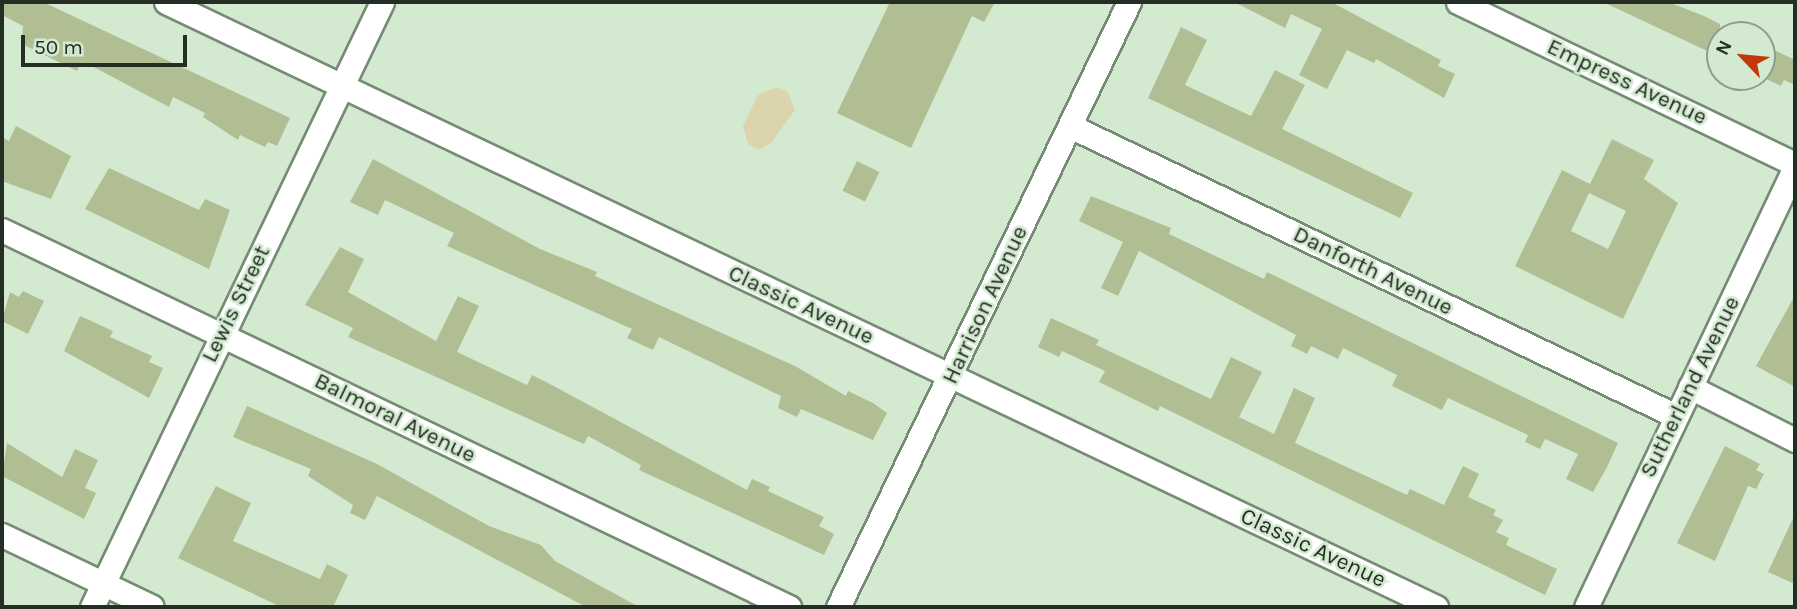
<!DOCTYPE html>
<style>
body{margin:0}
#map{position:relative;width:1797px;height:609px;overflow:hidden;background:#d3ead1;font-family:Karla,sans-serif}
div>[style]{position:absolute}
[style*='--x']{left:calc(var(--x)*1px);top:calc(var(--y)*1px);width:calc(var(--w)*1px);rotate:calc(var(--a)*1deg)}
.green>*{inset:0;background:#dbd4ac}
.building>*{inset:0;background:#b1be93;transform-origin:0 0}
.roads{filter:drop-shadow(2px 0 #768b74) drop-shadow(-2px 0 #768b74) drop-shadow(0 2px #768b74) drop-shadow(0 -2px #768b74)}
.minor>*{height:23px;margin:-11.5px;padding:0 11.5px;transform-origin:11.5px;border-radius:11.5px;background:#fff}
span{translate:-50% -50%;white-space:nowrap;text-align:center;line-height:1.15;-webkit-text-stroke:5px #d3ead1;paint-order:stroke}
.street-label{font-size:23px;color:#252e24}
.frame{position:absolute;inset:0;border:4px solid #252e24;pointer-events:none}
.north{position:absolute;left:1706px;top:21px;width:70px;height:70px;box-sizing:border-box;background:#d3ead1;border:2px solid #8d9f8c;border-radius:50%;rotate:296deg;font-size:19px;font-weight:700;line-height:28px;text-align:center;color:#252e24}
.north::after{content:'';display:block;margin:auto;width:24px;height:32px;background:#c23909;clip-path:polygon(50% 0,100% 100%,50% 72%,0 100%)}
.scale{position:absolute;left:21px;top:35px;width:166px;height:32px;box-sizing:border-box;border:4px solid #252e24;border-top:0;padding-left:9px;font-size:21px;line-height:24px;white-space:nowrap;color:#252e24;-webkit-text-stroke:5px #d3ead1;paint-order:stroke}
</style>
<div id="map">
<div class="green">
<div style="clip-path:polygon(777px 87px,788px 92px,795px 110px,771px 143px,759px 150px,748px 144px,743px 126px,758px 95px)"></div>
</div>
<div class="building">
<div style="clip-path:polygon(2px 2px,43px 2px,290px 118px,277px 146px,268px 142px,265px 147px,240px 135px,238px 140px,203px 117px,205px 113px,173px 97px,169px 107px,90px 65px,80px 64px,77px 71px,22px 44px,23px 26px,2px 15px)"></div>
<div style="clip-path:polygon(890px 2px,995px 2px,984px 22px,972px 16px,911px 148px,837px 113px)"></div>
<div style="clip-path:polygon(1234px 2px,1331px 2px,1441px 60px,1438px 66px,1455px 74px,1444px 98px,1376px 59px,1374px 63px,1347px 50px,1327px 89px,1299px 75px,1322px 29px,1291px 14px,1285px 28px)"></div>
<div style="clip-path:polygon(1603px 2px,1668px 2px,1704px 16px,1720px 24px,1720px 57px)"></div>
<div style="clip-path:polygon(1181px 27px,1207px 40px,1185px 85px,1251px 116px,1275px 70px,1305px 85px,1282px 129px,1413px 193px,1400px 218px,1148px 98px)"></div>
<div style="clip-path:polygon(1762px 44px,1795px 60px,1795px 85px,1784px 80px,1781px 86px,1762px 77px)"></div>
<div style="clip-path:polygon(16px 126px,71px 156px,51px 199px,2px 181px,2px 137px,9px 141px)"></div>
<div style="clip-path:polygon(evenodd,1612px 139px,1654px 160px,1644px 179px,1678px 203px,1623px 319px,1515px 266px,1562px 170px,1590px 184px,1612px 139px,1589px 193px,1626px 211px,1608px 249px,1571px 231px,1589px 193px)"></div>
<div style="clip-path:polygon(373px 159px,540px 249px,597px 272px,595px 276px,795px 366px,846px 396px,848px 391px,873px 403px,887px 413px,873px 440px,801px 409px,797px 417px,778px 408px,781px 396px,659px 337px,653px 350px,627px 338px,632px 329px,447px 246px,454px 233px,385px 200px,378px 215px,350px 202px)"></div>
<div style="left:857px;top:161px;width:25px;height:33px;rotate:26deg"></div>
<div style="clip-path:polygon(109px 168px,199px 210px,205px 199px,230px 210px,209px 269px,85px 209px)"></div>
<div style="clip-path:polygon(1091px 196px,1171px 228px,1169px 234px,1264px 279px,1267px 272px,1618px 443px,1607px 467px,1593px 492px,1566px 479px,1578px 454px,1545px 439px,1540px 449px,1525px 442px,1528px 435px,1448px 398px,1442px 410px,1392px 386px,1397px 375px,1343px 348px,1338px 359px,1311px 346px,1307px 354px,1291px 346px,1296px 335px,1139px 251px,1118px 296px,1101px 288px,1123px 242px,1079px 221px)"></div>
<div style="clip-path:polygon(340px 247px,364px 259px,348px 292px,436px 341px,458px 296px,479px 306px,457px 352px,527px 385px,532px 375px,548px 383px,747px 490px,752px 479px,770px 487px,768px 491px,824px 517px,819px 526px,834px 534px,824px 555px,639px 470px,641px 465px,588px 436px,584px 444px,348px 337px,353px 328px,305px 305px)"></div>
<div style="clip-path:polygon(23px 291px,44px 301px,28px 334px,2px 321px,10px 292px,19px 297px)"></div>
<div style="clip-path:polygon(1795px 295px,1795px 387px,1756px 366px)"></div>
<div style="clip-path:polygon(80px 316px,113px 331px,110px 337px,152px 356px,149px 362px,163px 368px,149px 398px,64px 351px)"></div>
<div style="clip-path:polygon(1051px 318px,1099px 340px,1096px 345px,1211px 399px,1231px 357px,1262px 372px,1239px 417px,1274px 434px,1294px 388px,1315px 398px,1295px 443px,1407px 495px,1410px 489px,1444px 505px,1463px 466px,1479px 474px,1468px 497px,1496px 510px,1493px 515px,1503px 520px,1496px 532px,1509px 538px,1506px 545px,1557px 569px,1545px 595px,1160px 406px,1158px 411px,1099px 382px,1105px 371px,1062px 351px,1059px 357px,1038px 347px)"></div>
<div style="clip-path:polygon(247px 406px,377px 464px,489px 526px,541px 545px,555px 561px,639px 607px,586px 607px,377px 496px,365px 520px,350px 513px,353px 505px,308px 476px,311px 469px,233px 437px)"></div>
<div style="clip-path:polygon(7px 443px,62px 477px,75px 449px,98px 460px,85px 488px,96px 493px,84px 519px,2px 476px)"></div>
<div style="clip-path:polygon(1725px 446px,1760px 464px,1756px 470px,1764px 474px,1756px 489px,1748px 486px,1715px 561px,1677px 543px)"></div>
<div style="clip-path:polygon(216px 486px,251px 503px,233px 541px,320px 579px,327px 564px,348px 575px,333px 607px,281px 607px,178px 558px)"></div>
<div style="clip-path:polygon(1795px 514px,1795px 584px,1768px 572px)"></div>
</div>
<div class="roads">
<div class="minor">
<div style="--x:166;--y:2;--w:1407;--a:25.47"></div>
<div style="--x:1458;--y:2;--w:374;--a:25.7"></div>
<div style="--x:1070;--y:126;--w:672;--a:25.57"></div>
<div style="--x:2;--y:230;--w:873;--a:25.6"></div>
<div style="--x:1690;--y:387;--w:118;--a:26.8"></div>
<div style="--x:2;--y:535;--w:166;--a:25.6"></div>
<div style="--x:92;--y:607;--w:671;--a:-64.39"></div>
<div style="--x:838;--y:607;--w:671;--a:-64.31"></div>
<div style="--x:1586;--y:607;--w:487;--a:-64.6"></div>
</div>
</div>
<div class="street-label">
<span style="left:1627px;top:82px;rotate:25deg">Empress Avenue</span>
<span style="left:1373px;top:271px;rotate:26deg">Danforth Avenue</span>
<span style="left:236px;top:304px;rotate:-64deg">Lewis Street</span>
<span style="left:801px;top:305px;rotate:25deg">Classic Avenue</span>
<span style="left:985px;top:305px;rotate:-65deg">Harrison Avenue</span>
<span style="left:1690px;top:387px;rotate:-64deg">Sutherland Avenue</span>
<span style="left:395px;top:418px;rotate:26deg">Balmoral Avenue</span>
<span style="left:1313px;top:548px;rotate:25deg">Classic Avenue</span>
</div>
<div class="frame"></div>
<div class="north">N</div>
<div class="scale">50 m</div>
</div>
